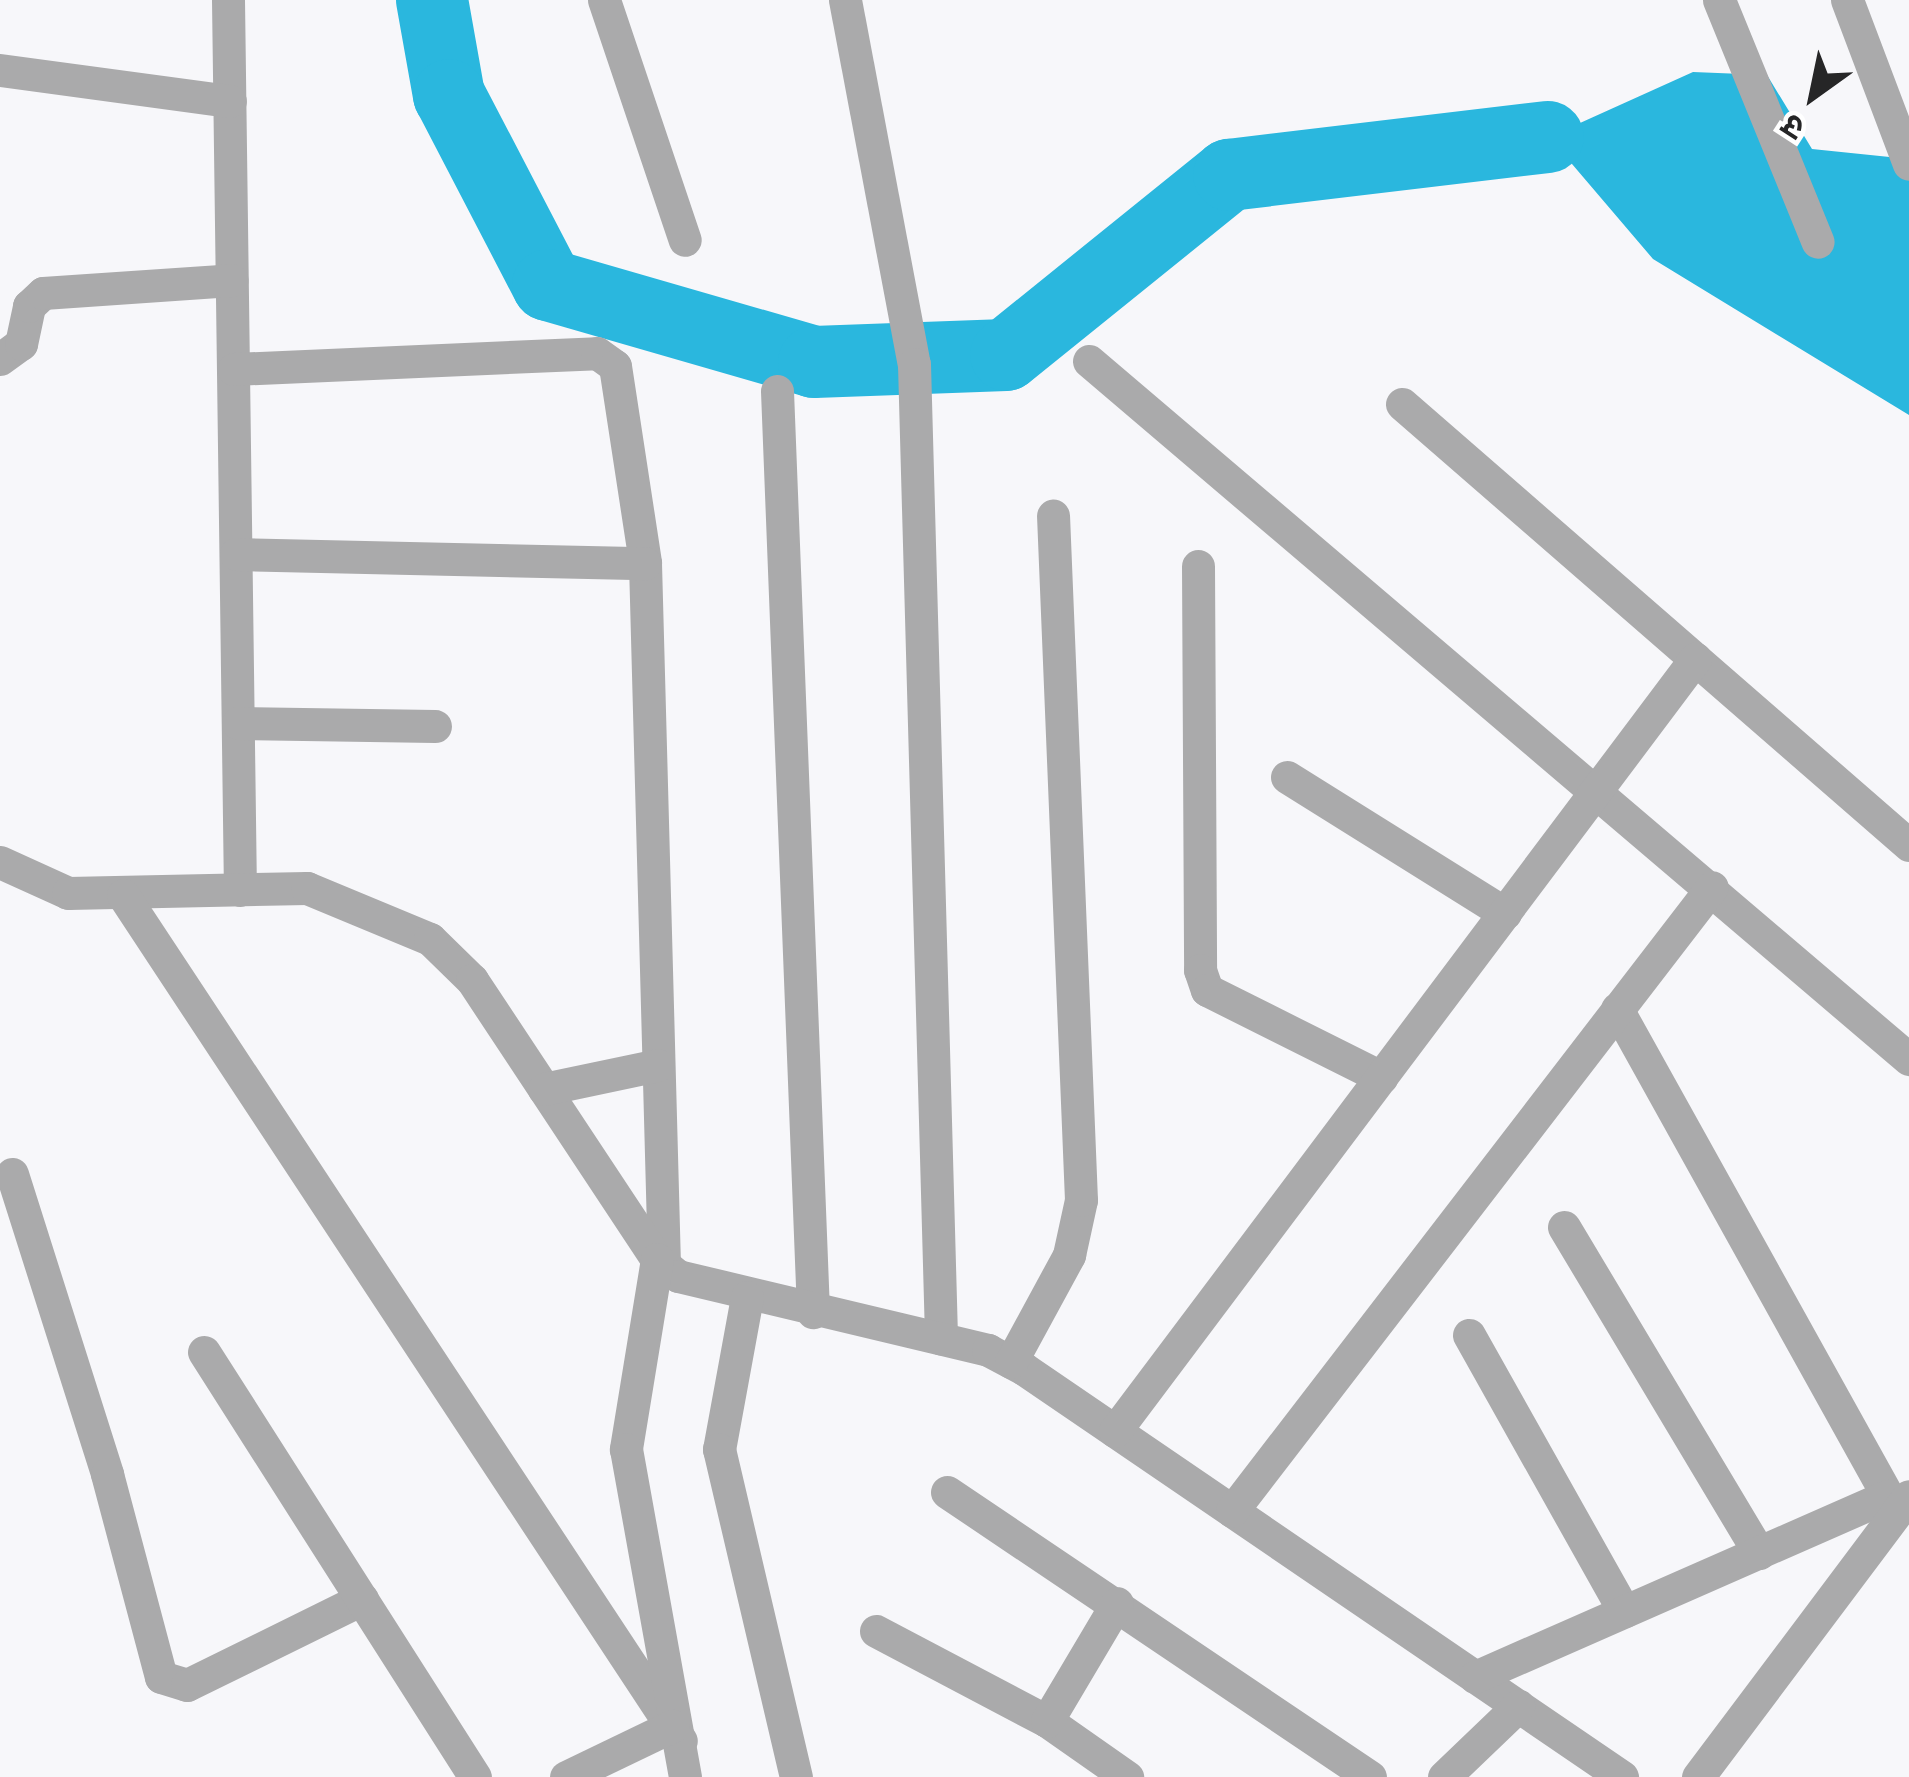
<!DOCTYPE html>
<meta charset="utf-8">
<style>
body{margin:0}
#map{position:relative;width:1909px;height:1777px;overflow:hidden;background:#f7f7fa;font-family:"Source Sans 3","Noto Sans Devanagari",sans-serif}
div>[style]{position:absolute}
.water>*{inset:0;background:#2ab7de}
.river>*{height:72px;margin:-36px;padding:0 36px;transform-origin:36px;border-radius:36px;background:#2ab7de}
.minor>*{height:33px;margin:-16.5px;padding:0 16.5px;transform-origin:16.5px;border-radius:16.5px;background:#aaaaab}
span{translate:-50% -50%;white-space:nowrap;text-align:center;line-height:1.15;-webkit-text-stroke:9px #fff;paint-order:stroke}
.north{position:absolute;left:1753px;top:36px;width:120px;height:120px;-webkit-text-stroke:9px #fff;paint-order:stroke;rotate:213deg;font-size:33px;font-weight:700;line-height:48px;text-align:center;color:#262627}
.north::after{content:'';display:block;margin:auto;width:42px;height:54px;background:#262627;clip-path:polygon(50% 0,100% 100%,50% 72%,0 100%)}
</style>
<div id="map">
<div class="water">
<div style="clip-path:polygon(1693px 72px,1767px 75px,1812px 149px,1909px 159px,1909px 415px,1653px 259px,1549px 137px)"></div>
</div>
<div class="river">
<div style="left:432px;top:0;width:97px;rotate:79.9deg"></div>
<div style="left:449px;top:95px;width:214px;rotate:62.5deg"></div>
<div style="left:548px;top:285px;width:277px;rotate:16.1deg"></div>
<div style="left:814px;top:362px;width:192px;rotate:-2.1deg"></div>
<div style="left:1006px;top:355px;width:287px;rotate:-38.9deg"></div>
<div style="left:1229px;top:175px;width:321px;rotate:-6.8deg"></div>
</div>
<div class="minor">
<div style="left:228px;top:0;width:890px;rotate:89.23deg"></div>
<div style="left:604px;top:0;width:253px;rotate:71.4deg"></div>
<div style="left:845px;top:0;width:370px;rotate:79.3deg"></div>
<div style="left:914px;top:364px;width:975px;rotate:88.41deg"></div>
<div style="left:1719px;top:0;width:261px;rotate:67.8deg"></div>
<div style="left:1847px;top:0;width:175px;rotate:69.3deg"></div>
<div style="left:0;top:70px;width:232px;rotate:7.7deg"></div>
<div style="left:0;top:359px;width:26px;rotate:-36deg"></div>
<div style="left:21px;top:344px;width:39px;rotate:-78deg"></div>
<div style="left:29px;top:306px;width:19px;rotate:-43deg"></div>
<div style="left:43px;top:293px;width:189px;rotate:-3.9deg"></div>
<div style="left:1089px;top:361px;width:1077px;rotate:40.41deg"></div>
<div style="left:234px;top:369px;width:363px;rotate:-2.5deg"></div>
<div style="left:597px;top:353px;width:22px;rotate:36deg"></div>
<div style="left:615px;top:366px;width:199px;rotate:81.3deg"></div>
<div style="left:645px;top:563px;width:702px;rotate:88.45deg"></div>
<div style="left:777px;top:391px;width:922px;rotate:87.76deg"></div>
<div style="left:1402px;top:404px;width:672px;rotate:41.02deg"></div>
<div style="left:236px;top:554px;width:409px;rotate:1.3deg"></div>
<div style="left:1198px;top:566px;width:404px;rotate:89.7deg"></div>
<div style="left:1200px;top:970px;width:21px;rotate:71deg"></div>
<div style="left:1207px;top:990px;width:195px;rotate:26.6deg"></div>
<div style="left:238px;top:723px;width:197px;rotate:0.9deg"></div>
<div style="left:1287px;top:777px;width:257px;rotate:32deg"></div>
<div style="left:0;top:862px;width:75px;rotate:24.5deg"></div>
<div style="left:68px;top:893px;width:239px;rotate:-1.2deg"></div>
<div style="left:307px;top:888px;width:133px;rotate:22.5deg"></div>
<div style="left:430px;top:939px;width:59px;rotate:44.3deg"></div>
<div style="left:472px;top:980px;width:335px;rotate:56.5deg"></div>
<div style="left:657px;top:1259px;width:27px;rotate:39deg"></div>
<div style="left:678px;top:1276px;width:319px;rotate:13.4deg"></div>
<div style="left:988px;top:1350px;width:41px;rotate:27.8deg"></div>
<div style="left:1024px;top:1369px;width:724px;rotate:34.3deg"></div>
<div style="left:123px;top:895px;width:1013px;rotate:56.59deg"></div>
<div style="left:1617px;top:1009px;width:572px;rotate:60.93deg"></div>
<div style="left:544px;top:1089px;width:116px;rotate:-11.9deg"></div>
<div style="left:12px;top:1174px;width:315px;rotate:72.4deg"></div>
<div style="left:107px;top:1474px;width:210px;rotate:75.1deg"></div>
<div style="left:161px;top:1677px;width:27px;rotate:17deg"></div>
<div style="left:187px;top:1685px;width:195px;rotate:-26.2deg"></div>
<div style="left:1564px;top:1227px;width:380px;rotate:59.1deg"></div>
<div style="left:657px;top:1259px;width:193px;rotate:99.3deg"></div>
<div style="left:626px;top:1449px;width:333px;rotate:79.8deg"></div>
<div style="left:747px;top:1297px;width:155px;rotate:100.4deg"></div>
<div style="left:719px;top:1449px;width:337px;rotate:76.8deg"></div>
<div style="left:1469px;top:1335px;width:317px;rotate:60.7deg"></div>
<div style="left:204px;top:1352px;width:504px;rotate:57.48deg"></div>
<div style="left:1011px;top:1362px;width:122px;rotate:-61.5deg"></div>
<div style="left:1069px;top:1255px;width:56px;rotate:-77.7deg"></div>
<div style="left:1081px;top:1200px;width:685px;rotate:-92.34deg"></div>
<div style="left:1115px;top:1431px;width:966px;rotate:-53.08deg"></div>
<div style="left:947px;top:1492px;width:510px;rotate:33.97deg"></div>
<div style="left:1232px;top:1511px;width:787px;rotate:-52.43deg"></div>
<div style="left:876px;top:1631px;width:193px;rotate:27.8deg"></div>
<div style="left:1047px;top:1721px;width:98px;rotate:35deg"></div>
<div style="left:1475px;top:1677px;width:451px;rotate:-23.7deg"></div>
<div style="left:1047px;top:1721px;width:137px;rotate:-59.3deg"></div>
<div style="left:566px;top:1777px;width:118px;rotate:-25.7deg"></div>
<div style="left:1444px;top:1777px;width:103px;rotate:-43.8deg"></div>
<div style="left:1698px;top:1777px;width:351px;rotate:-53.1deg"></div>
</div>
<div class="north">उ</div>
</div>
